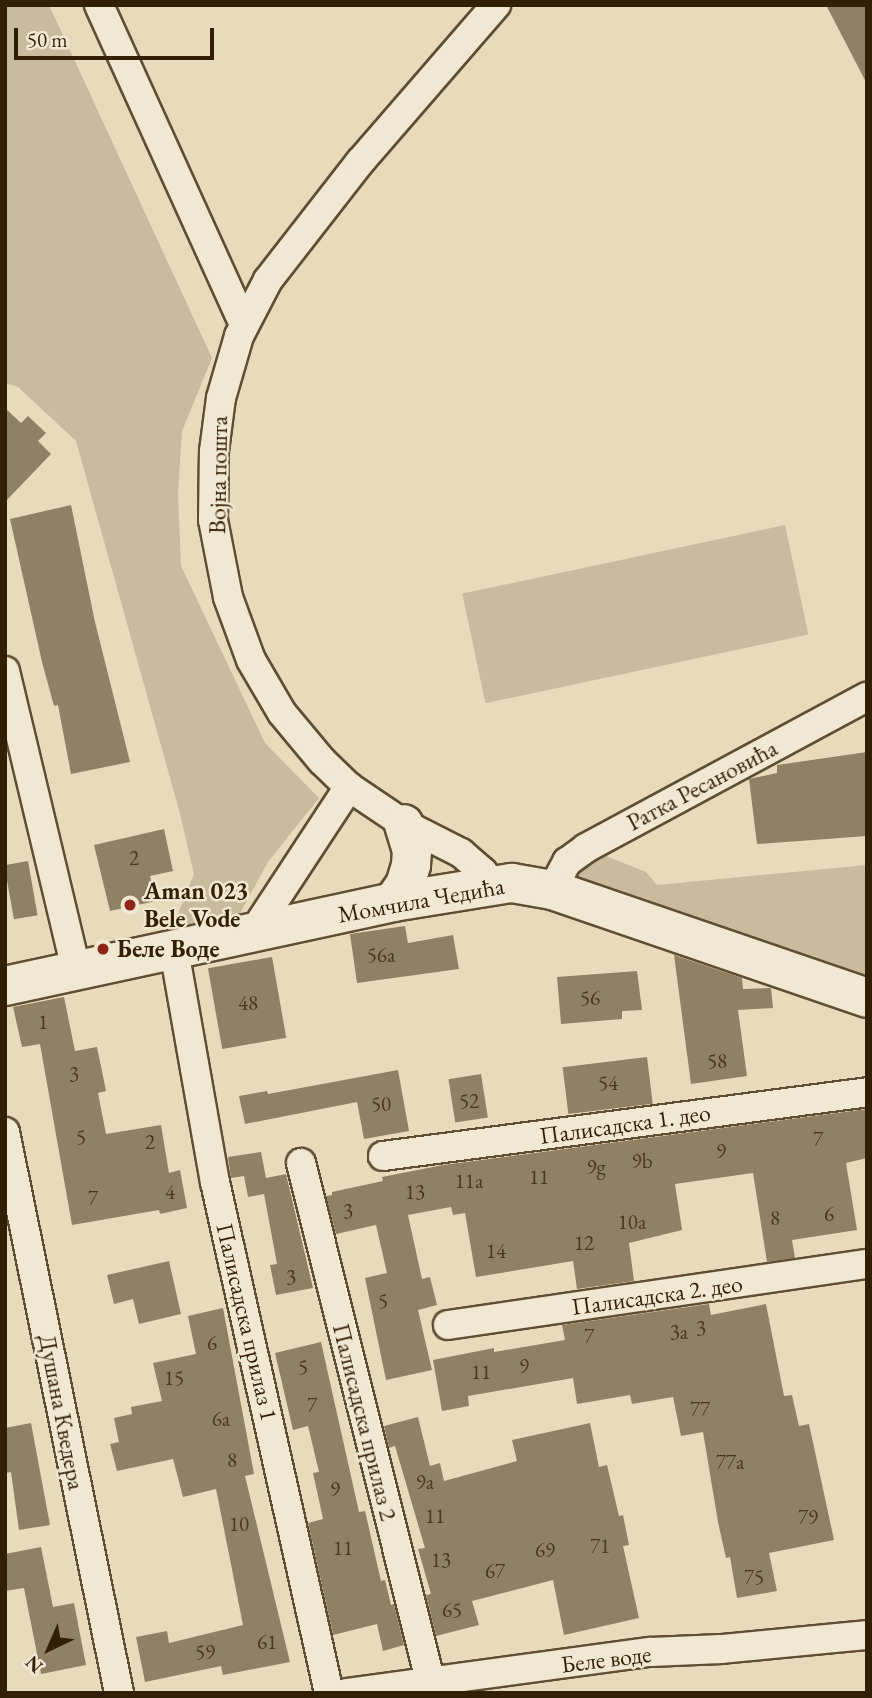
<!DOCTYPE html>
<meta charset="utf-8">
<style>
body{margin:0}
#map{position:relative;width:872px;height:1698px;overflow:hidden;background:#e8dbbc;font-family:"EB Garamond",serif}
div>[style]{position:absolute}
.green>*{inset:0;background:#c9bb9d;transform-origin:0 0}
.building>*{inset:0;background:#918164;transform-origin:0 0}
.roads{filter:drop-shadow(2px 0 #604e32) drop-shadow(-2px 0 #604e32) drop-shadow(0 2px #604e32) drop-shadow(0 -2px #604e32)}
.street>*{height:28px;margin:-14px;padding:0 14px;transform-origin:14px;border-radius:14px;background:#f0e8d3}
.secondary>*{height:38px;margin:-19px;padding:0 19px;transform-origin:19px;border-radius:19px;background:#f0e8d3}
.dots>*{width:19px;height:19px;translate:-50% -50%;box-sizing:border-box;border:4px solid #f0e8d3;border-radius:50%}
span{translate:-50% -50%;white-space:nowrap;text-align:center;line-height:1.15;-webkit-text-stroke:5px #f0e8d3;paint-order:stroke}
.number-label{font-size:21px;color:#4a381c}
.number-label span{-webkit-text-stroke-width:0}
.street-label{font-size:24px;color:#331f04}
.poi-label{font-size:24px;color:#331f04;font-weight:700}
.left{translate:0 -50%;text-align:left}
.frame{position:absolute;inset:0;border:7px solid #331f04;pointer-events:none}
.north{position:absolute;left:14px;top:1614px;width:70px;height:70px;-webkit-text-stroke:5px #f0e8d3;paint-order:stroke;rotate:224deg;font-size:19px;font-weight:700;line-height:28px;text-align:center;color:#331f04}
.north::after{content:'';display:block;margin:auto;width:24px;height:32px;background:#331f04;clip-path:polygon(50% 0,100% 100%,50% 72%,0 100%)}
.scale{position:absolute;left:14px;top:28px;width:200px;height:32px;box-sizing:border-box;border:4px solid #331f04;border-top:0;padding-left:9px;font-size:21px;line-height:24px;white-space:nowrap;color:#331f04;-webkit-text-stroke:5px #f0e8d3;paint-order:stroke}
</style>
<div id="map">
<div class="green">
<div style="clip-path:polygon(5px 5px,49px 5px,212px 358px,182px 431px,178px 494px,181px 566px,265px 743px,319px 798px,268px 862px,239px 915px,228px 924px,174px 924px,194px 874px,179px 810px,76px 441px,18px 387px,5px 383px)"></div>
<div style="left:785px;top:525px;width:112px;height:330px;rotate:78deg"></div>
<div style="clip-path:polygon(586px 848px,646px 872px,657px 885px,867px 865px,867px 998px,561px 872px)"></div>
</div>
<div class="building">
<div style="clip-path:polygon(826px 5px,867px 5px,867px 84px)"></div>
<div style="clip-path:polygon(5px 408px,21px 423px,28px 416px,46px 433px,38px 441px,51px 454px,5px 502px)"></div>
<div style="clip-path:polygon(71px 505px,95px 622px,130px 762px,71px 774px,58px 705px,54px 706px,42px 662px,10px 519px)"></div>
<div style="clip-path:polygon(867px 752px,867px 836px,757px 844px,749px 779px,777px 773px,777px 765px)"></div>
<div style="clip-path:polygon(164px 829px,173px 871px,150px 876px,156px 901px,110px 911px,94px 845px)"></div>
<div style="left:28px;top:861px;width:55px;height:24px;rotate:80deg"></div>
<div style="clip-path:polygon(405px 926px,408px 943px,453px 935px,459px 969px,357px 983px,350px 934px)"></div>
<div style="clip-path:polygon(674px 955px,742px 978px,743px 989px,771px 988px,773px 1008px,738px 1010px,747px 1076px,691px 1084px)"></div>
<div style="left:272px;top:957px;width:82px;height:65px;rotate:80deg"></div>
<div style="clip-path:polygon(637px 971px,642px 1010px,622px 1011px,622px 1019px,561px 1024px,557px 977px)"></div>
<div style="clip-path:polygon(64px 997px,75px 1051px,97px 1047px,106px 1091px,98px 1093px,106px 1134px,161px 1125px,169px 1173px,180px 1170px,187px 1208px,160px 1214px,159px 1210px,72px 1225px,40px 1044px,22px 1047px,13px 1007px)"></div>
<div style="left:647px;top:1057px;width:47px;height:85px;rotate:83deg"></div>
<div style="clip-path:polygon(398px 1070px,409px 1131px,364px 1139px,357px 1102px,245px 1124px,239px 1096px,267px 1091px,268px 1094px)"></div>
<div style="left:481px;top:1074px;width:44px;height:33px;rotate:81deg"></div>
<div style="clip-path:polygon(867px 1109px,867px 1158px,846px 1163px,857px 1230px,792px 1240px,795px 1258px,767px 1262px,753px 1173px,675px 1184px,682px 1230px,629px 1243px,634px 1281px,577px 1289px,573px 1261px,476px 1277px,465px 1213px,453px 1215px,451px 1207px,408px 1215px,422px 1279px,430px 1277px,437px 1305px,418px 1310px,432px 1370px,386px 1380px,365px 1278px,387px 1273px,376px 1225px,336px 1234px,326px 1196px,332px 1195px,332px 1192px,383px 1181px,382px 1177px,443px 1165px)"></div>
<div style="clip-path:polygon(261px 1152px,266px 1178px,286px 1174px,313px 1288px,276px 1295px,270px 1265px,277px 1264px,264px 1194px,248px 1197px,244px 1176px,231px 1178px,228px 1157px)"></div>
<div style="clip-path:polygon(169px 1261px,181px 1314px,139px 1324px,133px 1299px,114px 1304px,107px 1275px)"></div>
<div style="clip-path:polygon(709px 1304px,711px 1315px,766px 1304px,784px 1396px,792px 1395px,799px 1426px,809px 1424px,834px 1540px,769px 1553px,777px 1591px,737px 1598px,730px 1557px,726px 1558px,718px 1522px,703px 1432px,681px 1436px,673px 1397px,632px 1404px,630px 1395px,577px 1404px,573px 1378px,468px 1396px,469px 1406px,442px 1411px,433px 1360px,494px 1348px,494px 1352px,565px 1340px,562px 1325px)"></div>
<div style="clip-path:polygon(223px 1308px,254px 1474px,245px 1476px,290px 1662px,223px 1675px,221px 1666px,145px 1682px,136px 1637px,167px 1631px,169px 1643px,243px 1625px,216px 1489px,183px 1497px,173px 1459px,117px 1471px,110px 1444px,119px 1442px,114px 1418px,132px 1414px,131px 1407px,162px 1401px,153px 1363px,196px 1354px,188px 1316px)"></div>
<div style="clip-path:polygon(321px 1342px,359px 1512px,365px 1511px,381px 1581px,385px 1580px,391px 1605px,394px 1604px,404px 1645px,383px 1651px,377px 1624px,333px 1635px,308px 1523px,323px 1519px,313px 1473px,319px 1472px,308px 1426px,293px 1430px,275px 1353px)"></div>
<div style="clip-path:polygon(418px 1417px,430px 1466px,440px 1463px,444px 1481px,517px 1461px,512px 1440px,590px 1423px,599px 1467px,607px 1465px,619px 1516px,623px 1515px,629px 1545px,623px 1546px,639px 1618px,564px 1635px,553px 1580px,472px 1601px,479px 1625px,436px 1636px,426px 1595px,431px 1594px,418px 1549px,425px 1548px,395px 1446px,389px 1448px,384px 1426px)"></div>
<div style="clip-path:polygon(31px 1423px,50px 1525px,19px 1530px,11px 1472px,5px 1473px,5px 1428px)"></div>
<div style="clip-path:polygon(41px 1547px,53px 1607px,74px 1603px,86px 1665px,41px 1674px,24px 1588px,5px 1591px,5px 1554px)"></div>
</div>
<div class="roads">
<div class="street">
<div style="left:99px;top:5px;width:351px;rotate:65.6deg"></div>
<div style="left:5px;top:671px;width:310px;rotate:76.6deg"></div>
<div style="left:491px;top:886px;width:16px;rotate:-120deg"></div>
<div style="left:483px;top:872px;width:29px;rotate:-139deg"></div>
<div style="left:461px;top:853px;width:64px;rotate:-153deg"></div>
<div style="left:404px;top:824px;width:66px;rotate:-146.1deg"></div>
<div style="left:349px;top:787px;width:37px;rotate:-136deg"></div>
<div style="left:322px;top:761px;width:62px;rotate:-129.8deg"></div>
<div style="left:282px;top:713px;width:61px;rotate:-120.3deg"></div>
<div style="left:251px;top:660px;width:67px;rotate:-110.1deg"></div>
<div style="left:228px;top:597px;width:78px;rotate:-101deg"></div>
<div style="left:213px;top:520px;width:69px;rotate:-89.2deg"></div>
<div style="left:214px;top:451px;width:53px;rotate:-82.5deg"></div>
<div style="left:221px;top:398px;width:65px;rotate:-73.8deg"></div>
<div style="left:239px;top:336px;width:63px;rotate:-62.6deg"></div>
<div style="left:268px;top:280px;width:150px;rotate:-52.1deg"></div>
<div style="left:360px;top:162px;width:208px;rotate:-49.1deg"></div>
<div style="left:552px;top:890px;width:32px;rotate:-62deg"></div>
<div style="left:567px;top:862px;width:24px;rotate:-36deg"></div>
<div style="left:586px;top:848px;width:319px;rotate:-28.3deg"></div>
<div style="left:253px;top:933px;width:175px;rotate:-56.7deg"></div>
<div style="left:174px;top:950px;width:236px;rotate:80deg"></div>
<div style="left:215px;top:1182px;width:524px;rotate:77.42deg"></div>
<div style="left:5px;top:1132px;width:572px;rotate:78.51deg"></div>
<div style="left:383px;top:1156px;width:488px;rotate:-7.5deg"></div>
<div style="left:301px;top:1163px;width:533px;rotate:75.99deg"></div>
<div style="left:448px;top:1325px;width:423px;rotate:-8.3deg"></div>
<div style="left:346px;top:1693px;width:308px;rotate:-7.7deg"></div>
<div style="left:651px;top:1652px;width:70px;rotate:-2.5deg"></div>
<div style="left:721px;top:1649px;width:147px;rotate:-5.5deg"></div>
</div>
<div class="secondary">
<div style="left:393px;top:902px;width:21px;rotate:-55deg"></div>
<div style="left:405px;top:885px;width:21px;rotate:-73deg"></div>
<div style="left:411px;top:865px;width:14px;rotate:-86deg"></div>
<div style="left:412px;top:851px;width:28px;rotate:-107deg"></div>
<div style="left:5px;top:986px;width:397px;rotate:-12.2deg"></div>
<div style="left:393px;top:902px;width:121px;rotate:-9.1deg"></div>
<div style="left:512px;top:883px;width:41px;rotate:9.9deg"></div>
<div style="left:552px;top:890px;width:333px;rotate:18.9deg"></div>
</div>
</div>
<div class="dots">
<div style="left:130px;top:905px;background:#8f2418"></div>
<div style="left:103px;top:949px;background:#8f2418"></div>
</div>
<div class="number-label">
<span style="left:134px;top:858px">2</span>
<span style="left:381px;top:955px">56a</span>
<span style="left:590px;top:998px">56</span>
<span style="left:248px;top:1003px">48</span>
<span style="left:43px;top:1022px">1</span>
<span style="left:717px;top:1061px">58</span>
<span style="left:74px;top:1074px">3</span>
<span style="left:608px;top:1083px">54</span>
<span style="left:469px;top:1101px">52</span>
<span style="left:381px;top:1104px">50</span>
<span style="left:81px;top:1137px">5</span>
<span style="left:818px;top:1139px">7</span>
<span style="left:150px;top:1142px">2</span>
<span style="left:721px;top:1151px">9</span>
<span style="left:642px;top:1161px">9b</span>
<span style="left:596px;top:1167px">9g</span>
<span style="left:539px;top:1177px">11</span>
<span style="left:469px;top:1181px">11a</span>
<span style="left:170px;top:1192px">4</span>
<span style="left:415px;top:1192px">13</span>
<span style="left:93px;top:1198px">7</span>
<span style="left:348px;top:1211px">3</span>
<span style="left:829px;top:1214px">6</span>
<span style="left:775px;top:1218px">8</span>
<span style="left:632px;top:1222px">10a</span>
<span style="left:584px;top:1243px">12</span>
<span style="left:496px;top:1251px">14</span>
<span style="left:291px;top:1277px">3</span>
<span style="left:383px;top:1301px">5</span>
<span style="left:701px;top:1328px">3</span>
<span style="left:679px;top:1332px">3a</span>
<span style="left:589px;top:1336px">7</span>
<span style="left:212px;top:1343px">6</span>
<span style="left:524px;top:1366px">9</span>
<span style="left:303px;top:1367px">5</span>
<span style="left:481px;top:1372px">11</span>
<span style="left:174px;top:1378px">15</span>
<span style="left:312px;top:1405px">7</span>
<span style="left:700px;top:1409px">77</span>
<span style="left:221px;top:1419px">6a</span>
<span style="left:232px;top:1460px">8</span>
<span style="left:730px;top:1462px">77a</span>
<span style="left:425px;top:1482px">9a</span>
<span style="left:335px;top:1489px">9</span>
<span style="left:435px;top:1516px">11</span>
<span style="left:808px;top:1517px">79</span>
<span style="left:239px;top:1524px">10</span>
<span style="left:600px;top:1546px">71</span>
<span style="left:343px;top:1548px">11</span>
<span style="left:545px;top:1550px">69</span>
<span style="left:441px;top:1560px">13</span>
<span style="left:495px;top:1571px">67</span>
<span style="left:754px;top:1577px">75</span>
<span style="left:452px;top:1610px">65</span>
<span style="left:267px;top:1642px">61</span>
<span style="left:205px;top:1652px">59</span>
</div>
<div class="street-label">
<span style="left:218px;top:475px;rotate:-89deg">Војна пошта</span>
<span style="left:702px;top:785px;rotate:-28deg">Ратка Ресановића</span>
<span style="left:421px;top:900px;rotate:-10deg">Момчила Чедића</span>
<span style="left:625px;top:1124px;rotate:-8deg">Палисадска 1. део</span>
<span style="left:657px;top:1295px;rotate:-8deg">Палисадска 2. део</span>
<span style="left:247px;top:1322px;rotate:77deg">Палисадска прилаз 1</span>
<span style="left:62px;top:1412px;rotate:79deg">Душана Кведера</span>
<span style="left:365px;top:1422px;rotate:76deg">Палисадска прилаз 2</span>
<span style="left:606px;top:1659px;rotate:-7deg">Беле воде</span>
</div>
<div class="poi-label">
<span class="left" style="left:144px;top:905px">Aman 023<br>Bele Vode</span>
<span class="left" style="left:117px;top:949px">Беле Воде</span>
</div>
<div class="frame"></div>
<div class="north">N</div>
<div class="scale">50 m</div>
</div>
